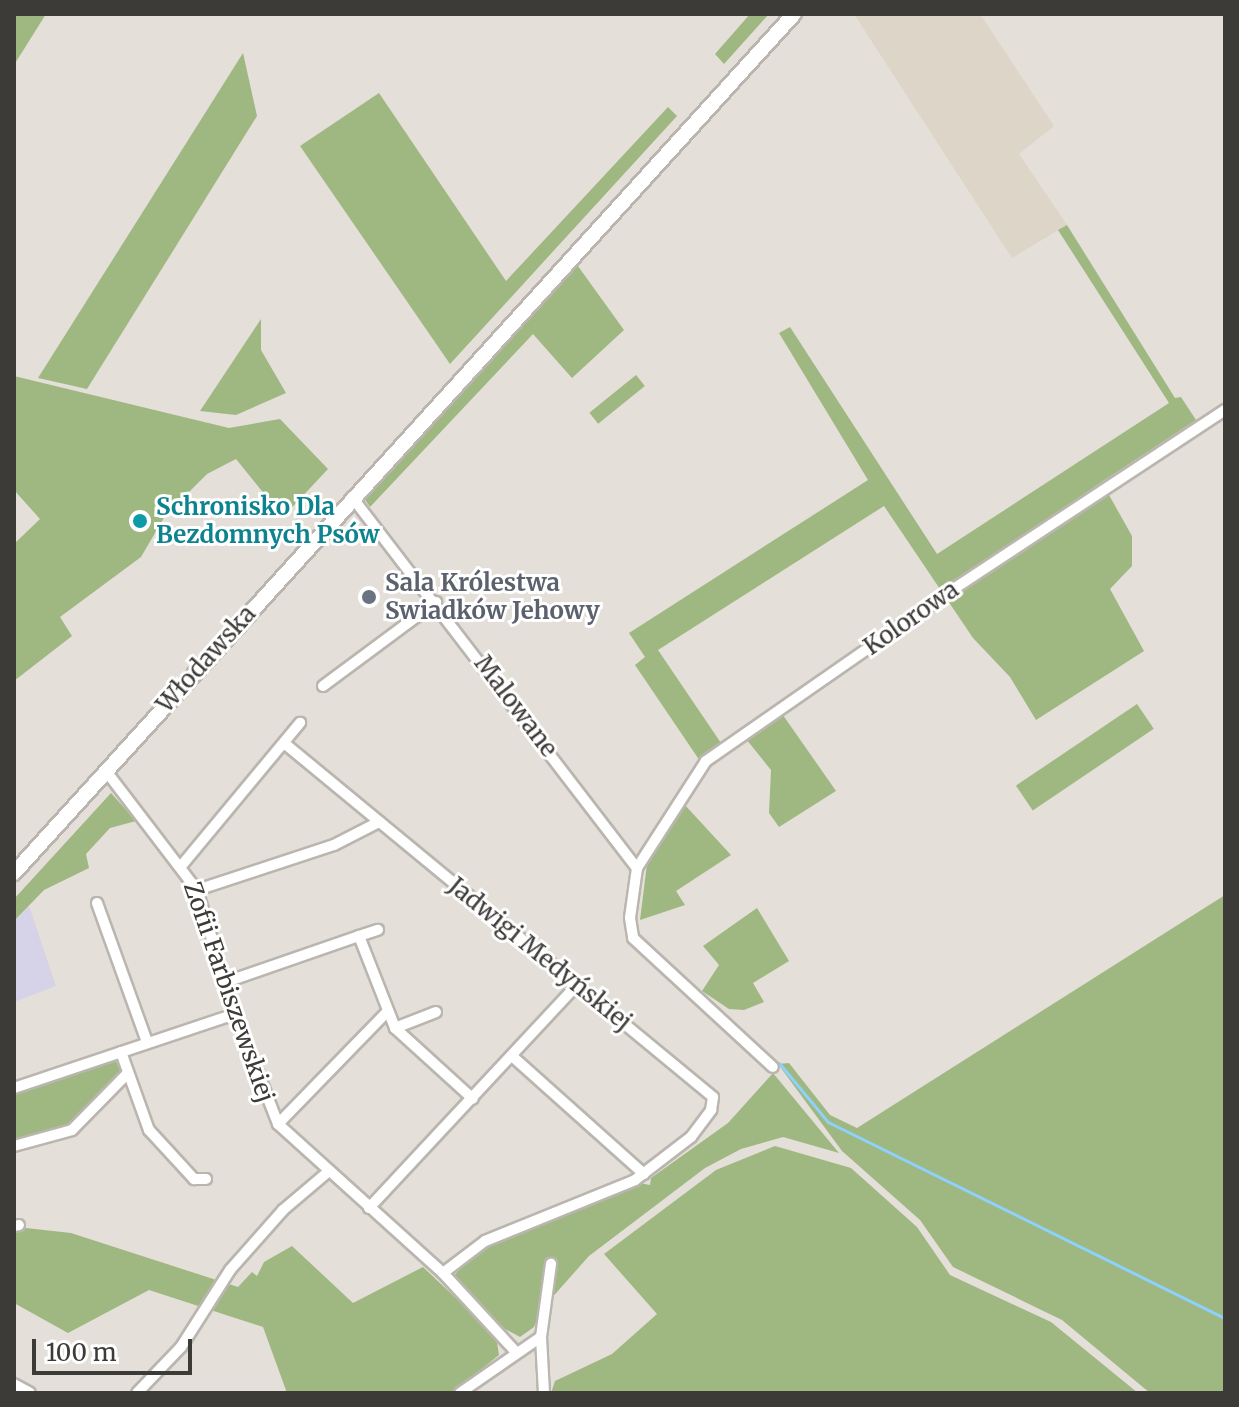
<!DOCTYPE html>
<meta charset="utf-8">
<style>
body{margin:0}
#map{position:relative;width:1239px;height:1407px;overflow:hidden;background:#e4dfd8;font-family:Merriweather,serif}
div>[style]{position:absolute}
.commercial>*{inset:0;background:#d6d3e9}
.built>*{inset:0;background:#ddd5c7}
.green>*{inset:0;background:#9fb882;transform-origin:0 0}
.stream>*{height:3px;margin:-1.5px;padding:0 1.5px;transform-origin:1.5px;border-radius:1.5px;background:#8dd1fc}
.roads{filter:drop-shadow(2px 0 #bab6af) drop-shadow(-2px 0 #bab6af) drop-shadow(0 2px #bab6af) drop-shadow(0 -2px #bab6af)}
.street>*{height:10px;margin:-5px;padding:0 5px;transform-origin:5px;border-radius:5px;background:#fff}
.secondary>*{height:14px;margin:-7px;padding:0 7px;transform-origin:7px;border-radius:7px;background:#fff}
.dots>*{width:22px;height:22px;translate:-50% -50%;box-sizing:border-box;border:4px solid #fff;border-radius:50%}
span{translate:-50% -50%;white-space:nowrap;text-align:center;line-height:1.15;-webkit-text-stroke:6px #fff;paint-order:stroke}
.culture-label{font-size:24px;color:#0d838f;font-weight:700}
.left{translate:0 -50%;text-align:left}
.worship-label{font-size:24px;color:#5b616d;font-weight:700}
.street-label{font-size:24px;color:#3d3b38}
.frame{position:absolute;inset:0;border:16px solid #3d3b38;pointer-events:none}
.scale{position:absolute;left:32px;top:1339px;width:160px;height:36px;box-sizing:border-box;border:4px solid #3d3b38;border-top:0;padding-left:10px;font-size:24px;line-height:28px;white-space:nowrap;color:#3d3b38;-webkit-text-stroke:6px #fff;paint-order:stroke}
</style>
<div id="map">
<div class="commercial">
<div style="clip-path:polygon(29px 906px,56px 986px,14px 1002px,14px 921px)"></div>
</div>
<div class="built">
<div style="clip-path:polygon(854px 14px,980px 14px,1054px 126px,1019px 154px,1067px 225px,1012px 258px)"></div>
</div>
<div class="green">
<div style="clip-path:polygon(14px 14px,46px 14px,14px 65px)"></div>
<div style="clip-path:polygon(750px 14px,769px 14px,724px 64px,715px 54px)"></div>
<div style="clip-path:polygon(243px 53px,257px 116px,87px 389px,38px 378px)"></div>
<div style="clip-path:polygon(379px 93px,506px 281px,668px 107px,677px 116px,450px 364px,300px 146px)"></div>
<div style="clip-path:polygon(1067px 225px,1175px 398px,1181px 397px,1196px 420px,1094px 487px,1109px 495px,1132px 536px,1132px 566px,1110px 589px,1144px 651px,1036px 720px,1010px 677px,973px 638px,884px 506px,658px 650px,723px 746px,700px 761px,635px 665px,645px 657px,629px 633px,868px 480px,779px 333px,790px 327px,937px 554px,1169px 403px,1058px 230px)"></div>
<div style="clip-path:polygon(575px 262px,624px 330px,572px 378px,533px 334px,370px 507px,362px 495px)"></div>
<div style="clip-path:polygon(261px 319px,261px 350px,286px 393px,236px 415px,200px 411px)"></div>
<div style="left:636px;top:375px;width:14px;height:60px;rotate:51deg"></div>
<div style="clip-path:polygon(14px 376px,229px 428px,280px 419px,328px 469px,283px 517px,236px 459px,207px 474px,165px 516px,141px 557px,60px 617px,72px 636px,14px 681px,14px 544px,40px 519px,14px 490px)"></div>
<div style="left:1137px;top:704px;width:30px;height:146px;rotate:56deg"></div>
<div style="clip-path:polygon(778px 708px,836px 791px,779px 827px,769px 813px,771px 770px,742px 734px)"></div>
<div style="clip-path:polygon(111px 793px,136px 821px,110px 828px,86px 854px,89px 868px,44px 890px,14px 921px,14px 899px)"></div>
<div style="clip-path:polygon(684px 804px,731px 855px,676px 891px,685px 905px,640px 920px,647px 864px)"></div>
<div style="clip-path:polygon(1225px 895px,1225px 1393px,1150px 1393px,1062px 1320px,953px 1267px,920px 1220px,842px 1151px,778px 1064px,789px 1063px,830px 1115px,857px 1128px)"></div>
<div style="clip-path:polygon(757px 908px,789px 961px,753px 983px,764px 1002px,744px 1010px,729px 1009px,702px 991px,719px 965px,703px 946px)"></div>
<div style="clip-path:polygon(115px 1060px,122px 1072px,77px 1122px,14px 1143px,14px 1095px)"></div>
<div style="clip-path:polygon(773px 1073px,839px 1153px,783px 1137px,741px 1149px,705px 1168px,589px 1256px,541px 1310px,534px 1327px,520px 1337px,505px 1329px,454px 1276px,468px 1257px,490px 1243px,639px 1183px,650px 1185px,651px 1178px,728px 1123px)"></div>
<div style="clip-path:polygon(775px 1146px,851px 1168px,917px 1227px,950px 1275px,1051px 1322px,1138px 1393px,551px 1393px,555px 1381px,612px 1354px,657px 1314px,604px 1254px,716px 1170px)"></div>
<div style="clip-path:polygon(26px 1228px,71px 1233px,238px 1287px,252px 1272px,257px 1276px,264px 1262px,292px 1246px,353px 1303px,423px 1267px,496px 1336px,499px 1355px,452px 1393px,287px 1393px,263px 1327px,149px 1290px,68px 1333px,14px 1303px,14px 1230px)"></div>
</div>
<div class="stream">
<div style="left:779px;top:1063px;width:77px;rotate:50.3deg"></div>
<div style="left:828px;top:1122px;width:443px;rotate:26.3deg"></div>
</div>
<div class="roads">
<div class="street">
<div style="left:352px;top:497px;width:468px;rotate:52.5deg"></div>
<div style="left:637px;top:868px;width:50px;rotate:98deg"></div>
<div style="left:630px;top:918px;width:20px;rotate:81deg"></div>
<div style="left:633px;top:938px;width:190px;rotate:42.7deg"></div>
<div style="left:323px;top:686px;width:141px;rotate:-36.6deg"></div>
<div style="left:106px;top:771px;width:150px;rotate:52.6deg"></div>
<div style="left:197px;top:890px;width:130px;rotate:73deg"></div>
<div style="left:235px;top:1014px;width:118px;rotate:68.6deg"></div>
<div style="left:278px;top:1124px;width:222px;rotate:42.1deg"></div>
<div style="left:443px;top:1273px;width:53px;rotate:-37.3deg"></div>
<div style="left:485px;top:1241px;width:162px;rotate:-22.1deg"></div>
<div style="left:635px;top:1180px;width:71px;rotate:-37.5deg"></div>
<div style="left:691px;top:1137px;width:34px;rotate:-53deg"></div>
<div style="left:711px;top:1110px;width:13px;rotate:-81deg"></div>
<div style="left:713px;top:1097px;width:556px;rotate:-140.47deg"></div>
<div style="left:182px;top:865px;width:185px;rotate:-50.3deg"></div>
<div style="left:637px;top:868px;width:127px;rotate:-57.2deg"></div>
<div style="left:706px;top:761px;width:296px;rotate:-34.8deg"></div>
<div style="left:949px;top:592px;width:331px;rotate:-33.4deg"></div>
<div style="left:197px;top:890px;width:144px;rotate:-18.2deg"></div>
<div style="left:334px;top:845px;width:51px;rotate:-27.1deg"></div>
<div style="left:97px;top:903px;width:148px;rotate:70.2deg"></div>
<div style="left:359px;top:936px;width:20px;rotate:-18deg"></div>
<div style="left:226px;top:982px;width:141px;rotate:-19.1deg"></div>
<div style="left:359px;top:936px;width:99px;rotate:68.6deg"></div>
<div style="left:395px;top:1028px;width:105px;rotate:42.3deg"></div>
<div style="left:395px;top:1028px;width:44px;rotate:-21.3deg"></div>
<div style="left:121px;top:1052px;width:83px;rotate:70.3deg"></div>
<div style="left:149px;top:1130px;width:67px;rotate:47.4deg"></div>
<div style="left:194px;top:1179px;width:12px"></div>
<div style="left:512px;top:1056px;width:177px;rotate:41.8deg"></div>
<div style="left:14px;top:1088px;width:233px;rotate:-18.5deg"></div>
<div style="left:278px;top:1124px;width:155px;rotate:-45.8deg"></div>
<div style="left:14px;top:1146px;width:60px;rotate:-15.4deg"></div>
<div style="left:72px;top:1130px;width:78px;rotate:-45.5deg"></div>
<div style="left:369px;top:1208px;width:305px;rotate:-47deg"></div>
<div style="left:14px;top:1226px;width:5px;rotate:-11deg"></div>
<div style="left:443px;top:1273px;width:108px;rotate:47.3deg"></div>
<div style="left:14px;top:1384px;width:18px;rotate:29deg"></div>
<div style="left:137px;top:1393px;width:64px;rotate:-46.3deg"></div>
<div style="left:181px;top:1347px;width:91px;rotate:-57.5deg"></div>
<div style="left:230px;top:1270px;width:80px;rotate:-48.5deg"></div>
<div style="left:283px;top:1210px;width:60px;rotate:-40.3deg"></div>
<div style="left:460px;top:1393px;width:98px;rotate:-34.7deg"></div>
<div style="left:544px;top:1393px;width:56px;rotate:-93.1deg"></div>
<div style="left:541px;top:1337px;width:74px;rotate:-82.2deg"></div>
</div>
<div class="secondary">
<div style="left:14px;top:873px;width:1160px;rotate:-47.76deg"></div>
</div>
</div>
<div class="dots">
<div style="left:140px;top:521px;background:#0f9aa8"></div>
<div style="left:369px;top:597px;background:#6b7280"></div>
</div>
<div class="culture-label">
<span class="left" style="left:156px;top:521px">Schronisko Dla<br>Bezdomnych Psów</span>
</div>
<div class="worship-label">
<span class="left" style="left:385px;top:597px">Sala Królestwa<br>Swiadków Jehowy</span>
</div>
<div class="street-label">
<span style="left:911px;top:618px;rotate:-35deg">Kolorowa</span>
<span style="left:206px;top:659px;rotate:-48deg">Włodawska</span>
<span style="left:516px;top:706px;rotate:53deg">Malowane</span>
<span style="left:540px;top:954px;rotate:39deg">Jadwigi Medyńskiej</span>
<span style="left:229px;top:992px;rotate:71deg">Zofii Farbiszewskiej</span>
</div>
<div class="frame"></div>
<div class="scale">100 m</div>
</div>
